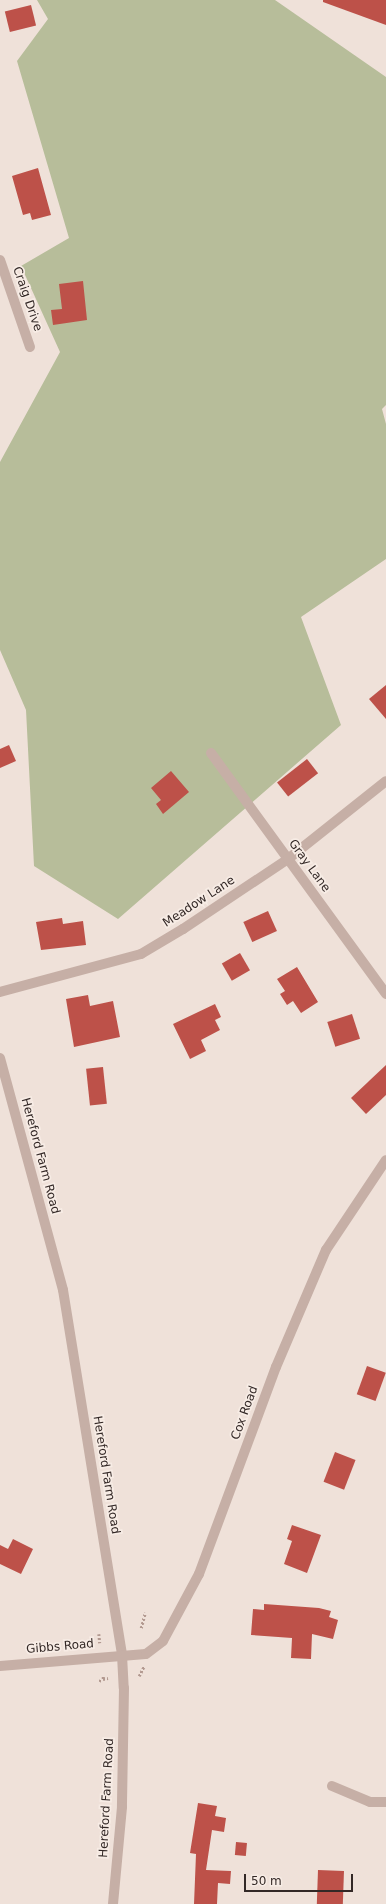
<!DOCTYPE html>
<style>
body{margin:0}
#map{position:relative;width:386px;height:1904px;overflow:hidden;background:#efe1d9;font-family:"DejaVu Sans",sans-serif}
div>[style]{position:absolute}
.green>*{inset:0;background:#b7bd9a}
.building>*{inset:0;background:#bd5149;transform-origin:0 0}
.path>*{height:2.5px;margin-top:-1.25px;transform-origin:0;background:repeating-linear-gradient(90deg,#b29990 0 2px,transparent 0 4px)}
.minor>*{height:10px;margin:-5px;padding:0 5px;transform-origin:5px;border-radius:5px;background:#c6afa6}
span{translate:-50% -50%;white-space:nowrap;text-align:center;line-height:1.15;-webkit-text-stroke:3.5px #f7ece5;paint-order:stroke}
.street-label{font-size:12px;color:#332826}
.scale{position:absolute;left:244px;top:1874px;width:109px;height:18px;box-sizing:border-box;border:2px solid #332826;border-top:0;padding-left:5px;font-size:12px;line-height:14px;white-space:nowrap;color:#332826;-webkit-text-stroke:3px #f7ece5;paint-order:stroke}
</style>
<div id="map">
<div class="green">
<div style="clip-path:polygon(37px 0,275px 0,386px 77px,386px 405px,382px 409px,386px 424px,386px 559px,301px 617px,341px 725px,118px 919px,34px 866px,26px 710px,0 650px,0 462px,60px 352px,21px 266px,69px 238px,17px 61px,48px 19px)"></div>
</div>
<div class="building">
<div style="clip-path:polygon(323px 0,386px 0,386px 25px,323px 2px)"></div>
<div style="left:31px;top:5px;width:21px;height:27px;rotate:76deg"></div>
<div style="clip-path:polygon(38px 168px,51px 215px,32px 220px,30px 213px,23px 215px,12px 176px)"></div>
<div style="clip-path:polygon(83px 281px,87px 320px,53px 325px,51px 310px,62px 309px,59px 284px)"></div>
<div style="clip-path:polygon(386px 685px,386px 719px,369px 699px)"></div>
<div style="clip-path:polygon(9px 745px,16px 761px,0 768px,0 749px)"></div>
<div style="left:307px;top:759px;width:18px;height:38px;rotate:52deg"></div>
<div style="clip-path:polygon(171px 771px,189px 792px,163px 814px,156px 804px,161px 800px,151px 788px)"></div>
<div style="left:268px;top:911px;width:22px;height:27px;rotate:66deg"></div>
<div style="clip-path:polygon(62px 918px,63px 924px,83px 921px,86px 945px,41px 950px,36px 922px)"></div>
<div style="left:240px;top:953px;width:20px;height:21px;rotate:60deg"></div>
<div style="clip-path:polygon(297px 967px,318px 1002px,301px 1013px,293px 1001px,287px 1005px,280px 994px,285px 991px,277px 979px)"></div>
<div style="clip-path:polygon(88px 995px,90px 1006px,113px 1001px,120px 1037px,74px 1047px,66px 999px)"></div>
<div style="clip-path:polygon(215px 1004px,221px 1017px,215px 1020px,220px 1030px,201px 1040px,206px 1051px,190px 1059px,173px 1024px)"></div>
<div style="left:352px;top:1014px;width:26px;height:26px;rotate:72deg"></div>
<div style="clip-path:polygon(386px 1065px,386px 1095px,366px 1114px,351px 1098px)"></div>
<div style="left:103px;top:1067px;width:37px;height:17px;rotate:84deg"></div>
<div style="left:367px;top:1366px;width:20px;height:30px;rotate:20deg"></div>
<div style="left:335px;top:1452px;width:22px;height:32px;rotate:21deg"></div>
<div style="clip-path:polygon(292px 1525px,321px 1535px,307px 1573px,284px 1564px,292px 1541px,287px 1539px)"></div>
<div style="clip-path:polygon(13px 1539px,33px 1549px,21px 1574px,0 1564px,0 1545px,8px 1549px)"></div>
<div style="clip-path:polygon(264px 1604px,319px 1608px,331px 1611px,329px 1617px,338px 1620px,333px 1639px,312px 1634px,311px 1659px,291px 1658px,292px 1638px,251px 1635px,253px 1609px,264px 1610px)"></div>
<div style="clip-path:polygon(198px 1803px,217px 1806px,215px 1816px,226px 1818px,224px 1832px,212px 1830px,206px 1870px,231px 1871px,230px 1884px,218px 1883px,217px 1904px,194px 1904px,196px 1854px,190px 1853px)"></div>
<div style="left:236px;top:1842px;width:11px;height:13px;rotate:5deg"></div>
<div style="left:318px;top:1870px;width:26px;height:34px;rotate:2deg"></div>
</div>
<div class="path">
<div style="left:141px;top:1628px;width:16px;rotate:-75deg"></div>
<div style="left:99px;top:1634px;width:9px;rotate:84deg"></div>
<div style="left:139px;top:1676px;width:11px;rotate:-63deg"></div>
<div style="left:103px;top:1679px;width:5px;rotate:-11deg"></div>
<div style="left:99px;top:1681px;width:4px;rotate:-27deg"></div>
<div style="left:103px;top:1679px;width:4px;rotate:-90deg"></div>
<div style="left:104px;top:1823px;width:5px;rotate:-79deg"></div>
</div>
<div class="minor">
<div style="left:0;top:260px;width:92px;rotate:71deg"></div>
<div style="left:211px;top:753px;width:298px;rotate:54deg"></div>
<div style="left:0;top:992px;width:146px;rotate:-15.1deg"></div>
<div style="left:141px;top:954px;width:49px;rotate:-30.8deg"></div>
<div style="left:183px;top:929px;width:126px;rotate:-33.7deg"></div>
<div style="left:288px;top:859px;width:125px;rotate:-38.5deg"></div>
<div style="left:0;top:1058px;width:240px;rotate:74.8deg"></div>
<div style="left:63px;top:1290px;width:370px;rotate:80.8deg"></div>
<div style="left:122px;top:1655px;width:33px;rotate:87deg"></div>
<div style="left:124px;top:1688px;width:119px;rotate:91deg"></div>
<div style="left:122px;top:1807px;width:97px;rotate:95.3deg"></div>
<div style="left:0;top:1666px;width:146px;rotate:-4.7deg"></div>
<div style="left:146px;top:1654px;width:21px;rotate:-37deg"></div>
<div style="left:163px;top:1641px;width:76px;rotate:-61.8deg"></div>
<div style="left:199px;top:1574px;width:221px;rotate:-69.6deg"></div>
<div style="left:276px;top:1367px;width:127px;rotate:-66.9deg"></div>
<div style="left:326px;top:1250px;width:108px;rotate:-56.3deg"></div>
<div style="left:332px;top:1786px;width:41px;rotate:22.8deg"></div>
<div style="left:370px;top:1802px;width:16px"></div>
</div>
<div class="street-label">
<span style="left:27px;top:299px;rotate:71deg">Craig Drive</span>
<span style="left:309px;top:866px;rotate:54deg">Gray Lane</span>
<span style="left:199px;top:902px;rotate:-33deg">Meadow Lane</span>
<span style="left:40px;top:1156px;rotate:75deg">Hereford Farm Road</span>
<span style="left:245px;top:1413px;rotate:-70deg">Cox Road</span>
<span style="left:106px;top:1475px;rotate:81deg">Hereford Farm Road</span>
<span style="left:60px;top:1647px;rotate:-5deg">Gibbs Road</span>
<span style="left:107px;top:1798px;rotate:-87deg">Hereford Farm Road</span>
</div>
<div class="scale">50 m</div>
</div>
